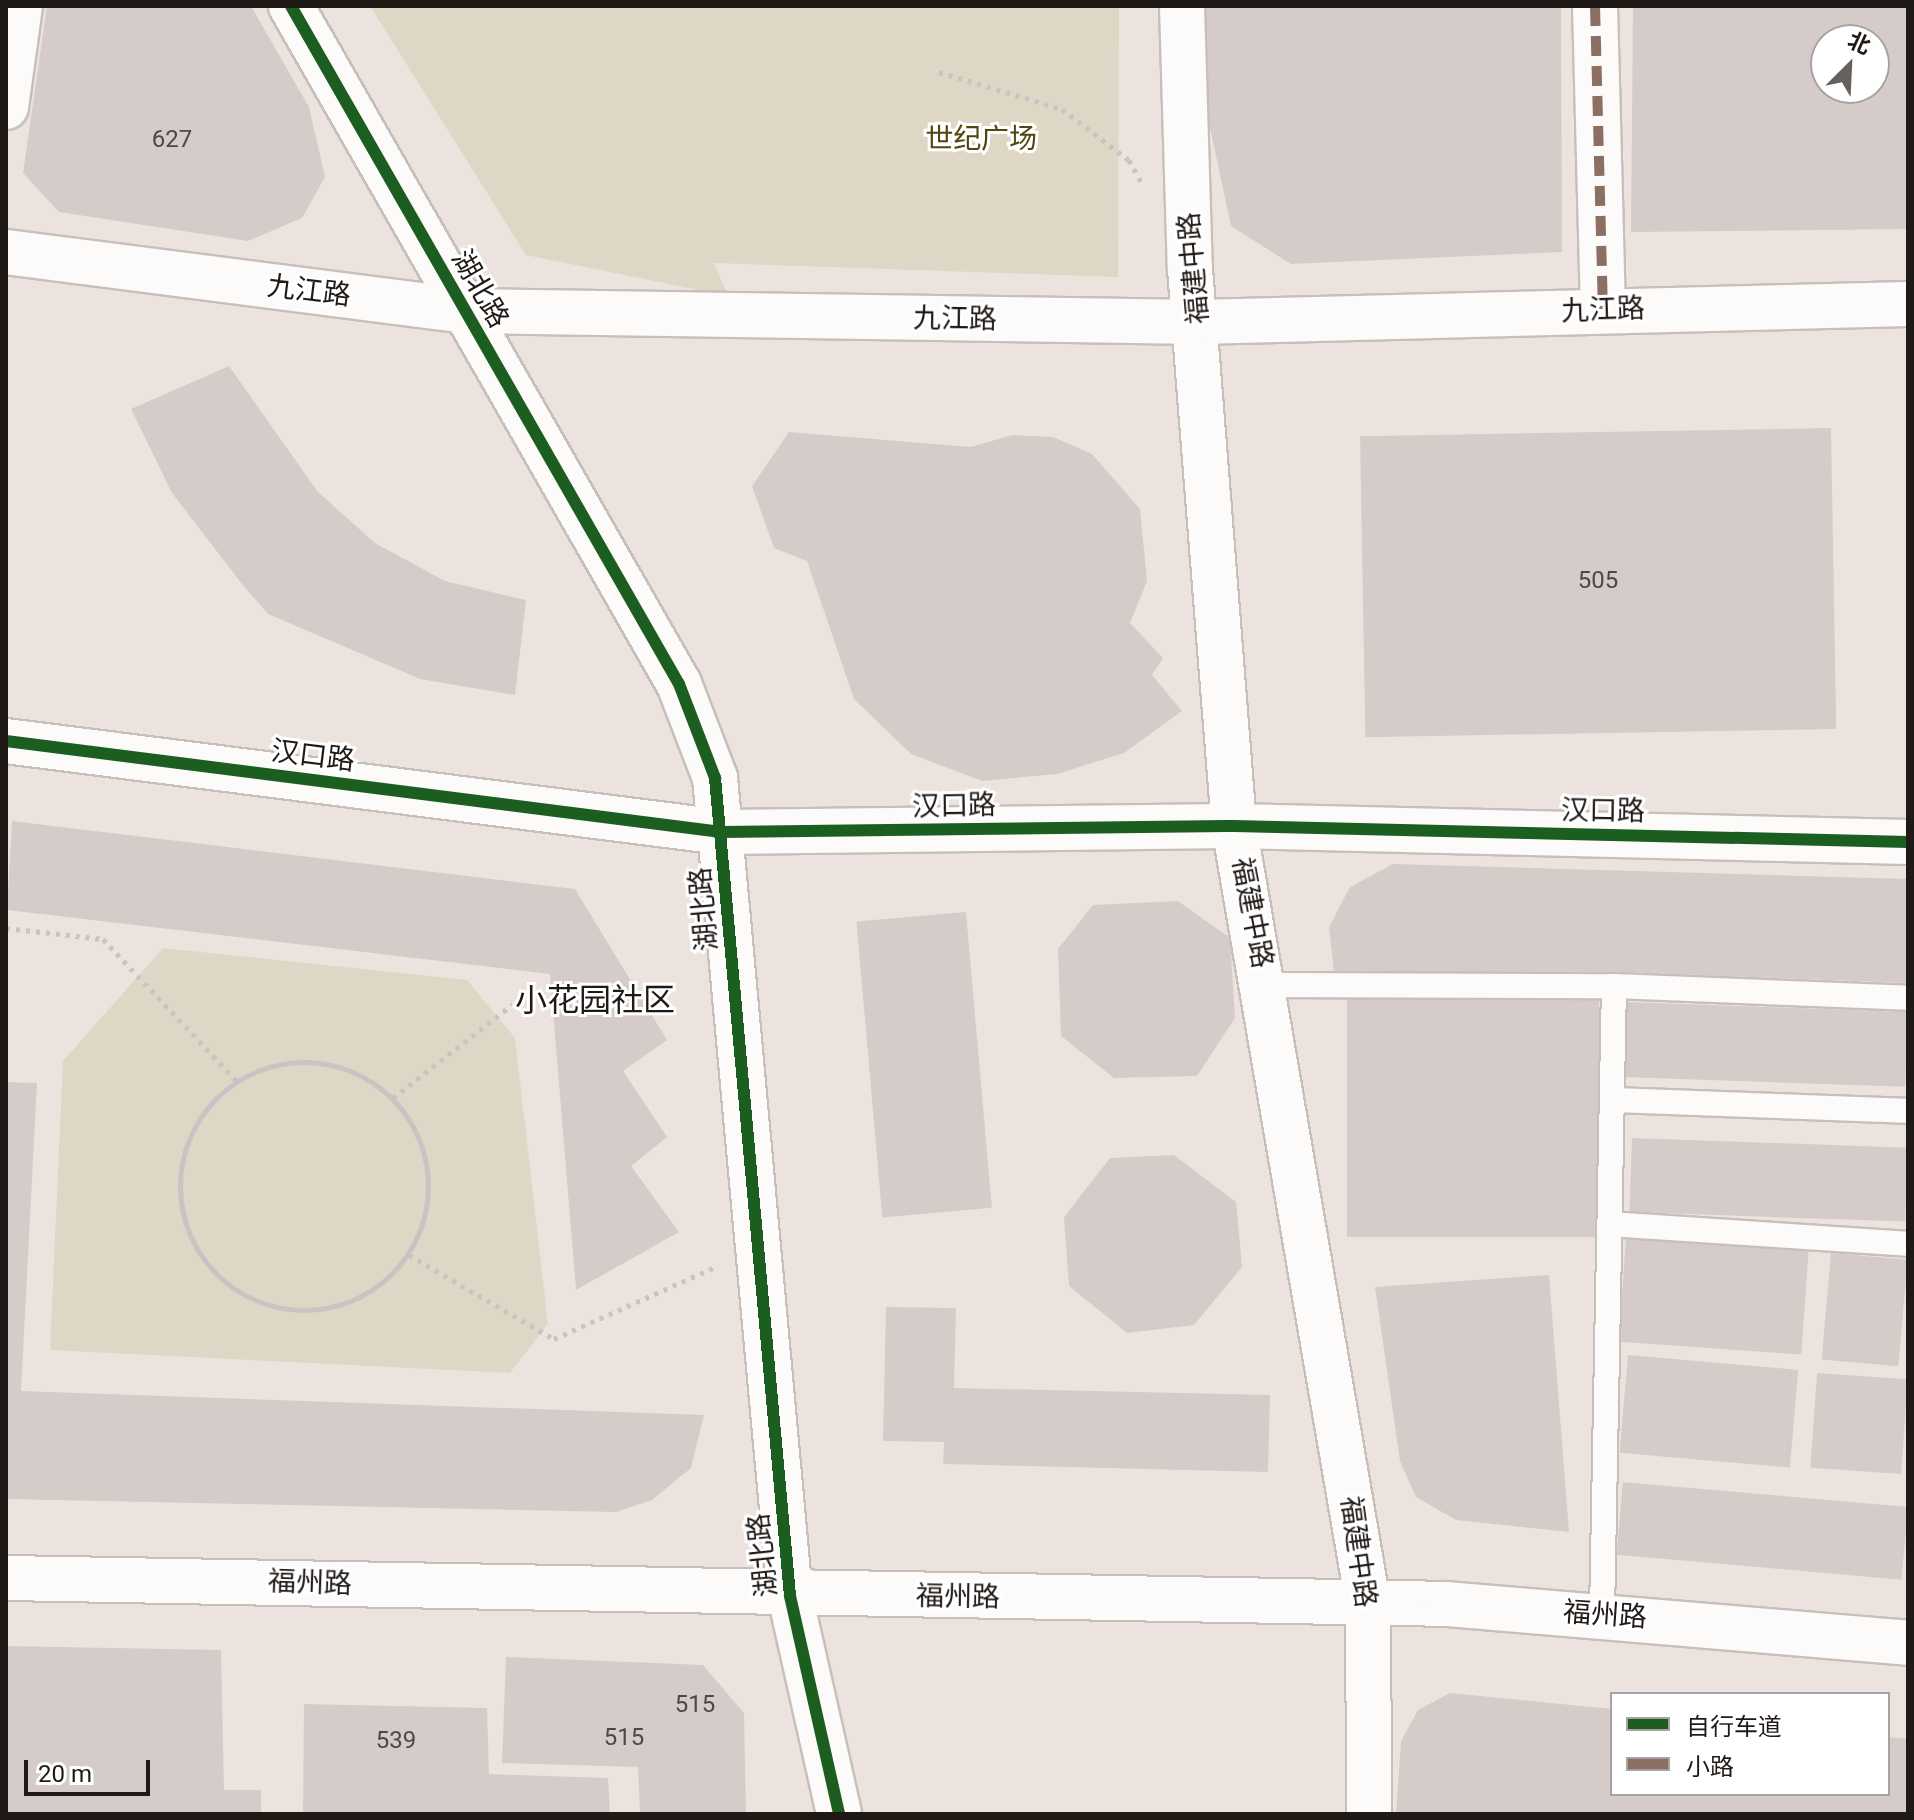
<!DOCTYPE html>
<meta charset="utf-8">
<style>
body{margin:0}
#map{position:relative;width:1914px;height:1820px;overflow:hidden;background:#ede3de;font-family:Roboto,"Noto Sans SC",sans-serif}
div>[style]{position:absolute}
.green>*{inset:0;background:#ded7c5}
.building>*{inset:0;background:#d5ccca;transform-origin:0 0}
.path>*{height:5px;margin-top:-2.5px;transform-origin:0;background:repeating-linear-gradient(90deg,#c7c4c3 0 4px,transparent 0 10px)}
.path>.ring{margin:-2.5px;padding:0;box-sizing:content-box;background:none;border:5px solid #c7c4c3;border-radius:50%}
.roads{filter:drop-shadow(2px 0 #c7bfba) drop-shadow(-2px 0 #c7bfba) drop-shadow(0 2px #c7bfba) drop-shadow(0 -2px #c7bfba)}
.lane>*{height:24px;margin:-12px;padding:0 12px;transform-origin:12px;border-radius:12px;background:#fcfbfa}
.street>*{height:44px;margin:-22px;padding:0 22px;transform-origin:22px;border-radius:22px;background:#fcfbfa}
.secondary>*{height:44px;margin:-22px;padding:0 22px;transform-origin:22px;border-radius:22px;background:#fcfbfa}
.quiet>*{height:10px;margin-top:-5px;transform-origin:0;background:repeating-linear-gradient(90deg,#8d6e63 0 20px,transparent 0 30px)}
.cycleway>*{height:12px;margin:-6px;padding:0 6px;transform-origin:6px;border-radius:6px;background:#1b5e20}
span{translate:-50% -50%;white-space:nowrap;text-align:center;line-height:1.15;-webkit-text-stroke:6px #fff;paint-order:stroke}
.number-label{font-size:24px;color:#4e4845}
.number-label span{-webkit-text-stroke-width:0}
.park-label{font-size:28px;color:#50470e}
.street-label{font-size:28px;color:#201a17}
.quarter-label{font-size:32px;color:#201a17}
.frame{position:absolute;inset:0;border:8px solid #201a17;pointer-events:none}
.legend{position:absolute;left:1610px;top:1692px;width:280px;height:104px;box-sizing:border-box;background:#fff;border:2px solid #a6a3a2;margin:0;padding:10px 14px;list-style:none;font-size:24px;color:#201a17}
.legend li{display:flex;align-items:center;gap:16px;height:40px}
.legend b{width:40px;border:2px solid #a6a3a2}
.north{position:absolute;left:1810px;top:24px;width:80px;height:80px;box-sizing:border-box;background:#fff;border:2px solid #a6a3a2;border-radius:50%;rotate:24deg;font-size:22px;font-weight:700;line-height:32px;text-align:center;color:#201a17}
.north::after{content:'';display:block;margin:auto;width:28px;height:36px;background:#68605d;clip-path:polygon(50% 0,100% 100%,50% 72%,0 100%)}
.scale{position:absolute;left:24px;top:1760px;width:126px;height:36px;box-sizing:border-box;border:4px solid #201a17;border-top:0;padding-left:10px;font-size:24px;line-height:28px;white-space:nowrap;color:#201a17;-webkit-text-stroke:6px #fff;paint-order:stroke}
</style>
<div id="map">
<div class="green">
<div style="clip-path:polygon(370px 6px,1119px 6px,1118px 277px,714px 263px,728px 296px,526px 255px)"></div>
<div style="clip-path:polygon(163px 948px,467px 980px,515px 1038px,548px 1324px,510px 1373px,50px 1350px,63px 1061px)"></div>
</div>
<div class="building">
<div style="clip-path:polygon(47px 6px,251px 6px,309px 107px,325px 177px,302px 218px,248px 241px,59px 212px,23px 173px)"></div>
<div style="clip-path:polygon(1184px 6px,1561px 6px,1562px 252px,1291px 264px,1231px 226px)"></div>
<div style="clip-path:polygon(evenodd,1633px 6px,1908px 6px,1908px 229px,1631px 232px,1633px 6px,1826px 40px,1874px 40px,1874px 88px,1826px 88px,1826px 40px)"></div>
<div style="clip-path:polygon(229px 366px,318px 492px,375px 543px,445px 581px,526px 600px,515px 695px,420px 679px,268px 614px,242px 584px,172px 493px,131px 409px)"></div>
<div style="left:1831px;top:428px;width:301px;height:471px;rotate:89deg"></div>
<div style="clip-path:polygon(789px 432px,971px 447px,1012px 435px,1053px 437px,1092px 454px,1140px 509px,1147px 581px,1130px 623px,1163px 658px,1152px 675px,1182px 711px,1124px 753px,1057px 774px,982px 781px,911px 754px,854px 699px,807px 561px,774px 548px,752px 486px)"></div>
<div style="clip-path:polygon(12px 821px,575px 889px,667px 1040px,623px 1071px,667px 1137px,631px 1166px,679px 1232px,576px 1290px,550px 974px,7px 910px)"></div>
<div style="clip-path:polygon(1393px 864px,1908px 879px,1908px 983px,1619px 972px,1334px 972px,1329px 927px,1350px 887px)"></div>
<div style="clip-path:polygon(1178px 901px,1230px 938px,1235px 1018px,1197px 1076px,1114px 1078px,1061px 1036px,1058px 949px,1093px 905px)"></div>
<div style="left:966px;top:912px;width:297px;height:110px;rotate:85deg"></div>
<div style="left:1347px;top:994px;width:252px;height:243px"></div>
<div style="left:1625px;top:1002px;width:283px;height:75px;rotate:2deg"></div>
<div style="clip-path:polygon(6px 1082px,37px 1083px,21px 1391px,704px 1415px,691px 1468px,652px 1500px,616px 1512px,6px 1499px)"></div>
<div style="left:1632px;top:1138px;width:276px;height:74px;rotate:2deg"></div>
<div style="clip-path:polygon(1174px 1155px,1236px 1202px,1242px 1267px,1194px 1325px,1127px 1333px,1069px 1286px,1064px 1217px,1110px 1158px)"></div>
<div style="left:1626px;top:1238px;width:183px;height:104px;rotate:4deg"></div>
<div style="left:1831px;top:1253px;width:77px;height:107px;rotate:5deg"></div>
<div style="clip-path:polygon(1549px 1275px,1569px 1532px,1456px 1520px,1416px 1497px,1400px 1461px,1375px 1287px)"></div>
<div style="clip-path:polygon(886px 1307px,956px 1308px,954px 1388px,1270px 1395px,1268px 1472px,943px 1464px,944px 1442px,883px 1441px)"></div>
<div style="left:1628px;top:1355px;width:171px;height:98px;rotate:5deg"></div>
<div style="left:1817px;top:1373px;width:91px;height:95px;rotate:4deg"></div>
<div style="left:1623px;top:1482px;width:286px;height:73px;rotate:5deg"></div>
<div style="clip-path:polygon(6px 1646px,221px 1650px,224px 1790px,261px 1790px,261px 1814px,6px 1814px)"></div>
<div style="clip-path:polygon(506px 1657px,703px 1665px,744px 1713px,746px 1814px,640px 1814px,638px 1767px,502px 1763px)"></div>
<div style="clip-path:polygon(1450px 1693px,1612px 1709px,1612px 1794px,1888px 1794px,1888px 1737px,1908px 1739px,1908px 1814px,1396px 1814px,1401px 1741px,1418px 1710px)"></div>
<div style="clip-path:polygon(304px 1704px,487px 1708px,489px 1774px,608px 1778px,610px 1814px,303px 1814px)"></div>
</div>
<div class="path">
<div style="left:939px;top:72px;width:128px;rotate:16.7deg"></div>
<div style="left:1062px;top:109px;width:84px;rotate:37.3deg"></div>
<div style="left:1129px;top:160px;width:26px;rotate:61deg"></div>
<div style="left:6px;top:928px;width:98px;rotate:6.5deg"></div>
<div style="left:103px;top:939px;width:194px;rotate:46.7deg"></div>
<div class="ring" style="left:180px;top:1062px;width:243px;height:243px"></div>
<div style="left:393px;top:1098px;width:152px;rotate:-38.1deg"></div>
<div style="left:409px;top:1255px;width:168px;rotate:30.1deg"></div>
<div style="left:554px;top:1339px;width:179px;rotate:-24.1deg"></div>
</div>
<div class="roads">
<div class="lane">
<div style="left:1266px;top:985px;width:348px;rotate:0.2deg"></div>
<div style="left:1614px;top:986px;width:294px;rotate:2.3deg"></div>
<div style="left:1613px;top:1100px;width:295px;rotate:2.1deg"></div>
<div style="left:1610px;top:1224px;width:299px;rotate:3.8deg"></div>
<div style="left:1602px;top:1614px;width:628px;rotate:-88.91deg"></div>
</div>
<div class="street">
<div style="left:1595px;top:6px;width:303px;rotate:88.5deg"></div>
<div style="left:6px;top:107px;width:102px;rotate:-82.1deg"></div>
<div style="left:6px;top:741px;width:721px;rotate:7.25deg"></div>
<div style="left:721px;top:832px;width:513px;rotate:-0.67deg"></div>
<div style="left:1234px;top:826px;width:674px;rotate:1.36deg"></div>
</div>
<div class="secondary">
<div style="left:291px;top:6px;width:781px;rotate:60.22deg"></div>
<div style="left:679px;top:684px;width:101px;rotate:69deg"></div>
<div style="left:715px;top:778px;width:821px;rotate:84.76deg"></div>
<div style="left:790px;top:1596px;width:223px;rotate:77.3deg"></div>
<div style="left:1182px;top:6px;width:263px;rotate:88.3deg"></div>
<div style="left:1190px;top:269px;width:559px;rotate:85.48deg"></div>
<div style="left:1234px;top:826px;width:788px;rotate:80.22deg"></div>
<div style="left:1368px;top:1603px;width:211px;rotate:89.7deg"></div>
<div style="left:6px;top:252px;width:463px;rotate:7.3deg"></div>
<div style="left:465px;top:311px;width:734px;rotate:0.86deg"></div>
<div style="left:1199px;top:322px;width:709px;rotate:-1.45deg"></div>
<div style="left:6px;top:1578px;width:1440px;rotate:1.03deg"></div>
<div style="left:1446px;top:1604px;width:464px;rotate:4.8deg"></div>
</div>
</div>
<div class="quiet">
<div style="left:1595px;top:6px;width:303px;rotate:88.5deg"></div>
</div>
<div class="cycleway">
<div style="left:291px;top:6px;width:781px;rotate:60.22deg"></div>
<div style="left:679px;top:684px;width:101px;rotate:69deg"></div>
<div style="left:715px;top:778px;width:821px;rotate:84.76deg"></div>
<div style="left:790px;top:1596px;width:223px;rotate:77.3deg"></div>
<div style="left:6px;top:741px;width:721px;rotate:7.25deg"></div>
<div style="left:721px;top:832px;width:513px;rotate:-0.67deg"></div>
<div style="left:1234px;top:826px;width:674px;rotate:1.36deg"></div>
</div>
<div class="number-label">
<span style="left:172px;top:140px">627</span>
<span style="left:1598px;top:581px">505</span>
<span style="left:695px;top:1705px">515</span>
<span style="left:624px;top:1738px">515</span>
<span style="left:396px;top:1741px">539</span>
</div>
<div class="park-label">
<span style="left:981px;top:139px">世纪广场</span>
</div>
<div class="street-label">
<span style="left:1194px;top:268px;rotate:-95deg">福建中路</span>
<span style="left:480px;top:289px;rotate:60deg">湖北路</span>
<span style="left:309px;top:291px;rotate:7deg">九江路</span>
<span style="left:1603px;top:310px;rotate:-2deg">九江路</span>
<span style="left:955px;top:319px;rotate:1deg">九江路</span>
<span style="left:313px;top:756px;rotate:7deg">汉口路</span>
<span style="left:954px;top:806px;rotate:-1deg">汉口路</span>
<span style="left:1603px;top:811px;rotate:1deg">汉口路</span>
<span style="left:704px;top:909px;rotate:-95deg">湖北路</span>
<span style="left:1252px;top:913px;rotate:79deg">福建中路</span>
<span style="left:1358px;top:1552px;rotate:82deg">福建中路</span>
<span style="left:763px;top:1555px;rotate:-96deg">湖北路</span>
<span style="left:310px;top:1583px;rotate:2deg">福州路</span>
<span style="left:958px;top:1597px;rotate:1deg">福州路</span>
<span style="left:1605px;top:1615px;rotate:4deg">福州路</span>
</div>
<div class="quarter-label">
<span style="left:595px;top:1000px">小花园社区</span>
</div>
<div class="frame"></div>
<ul class="legend">
<li><b style="height:10px;background:#1b5e20"></b>自行车道</li>
<li><b style="height:10px;background:#8d6e63"></b>小路</li>
</ul>
<div class="north">北</div>
<div class="scale">20 m</div>
</div>
